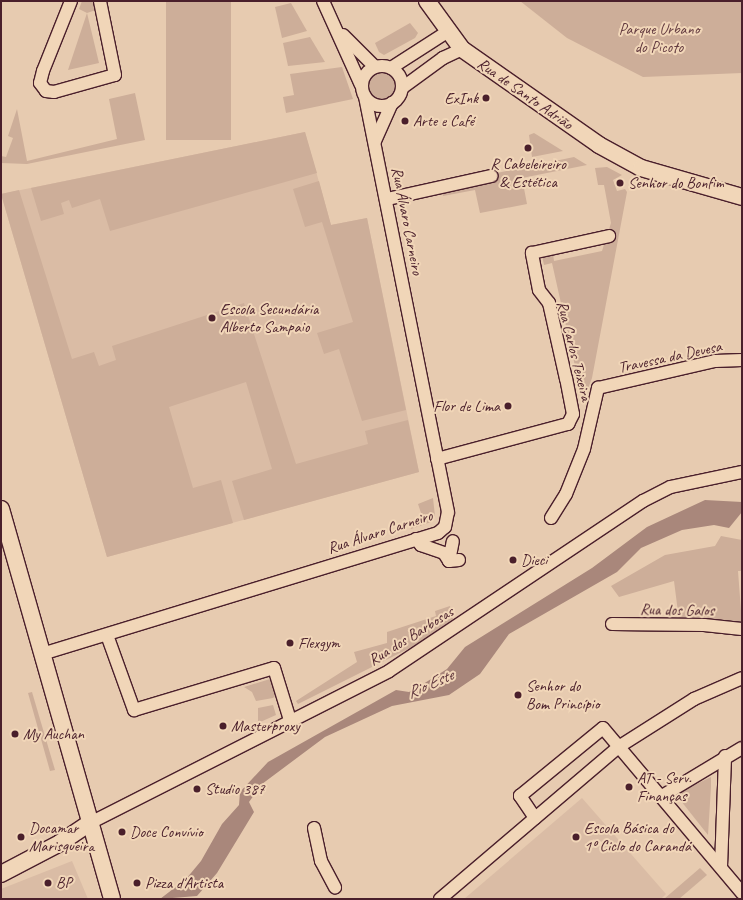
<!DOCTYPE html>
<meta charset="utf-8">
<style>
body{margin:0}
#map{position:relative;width:743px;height:900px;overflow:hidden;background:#e7cbb0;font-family:Caveat,sans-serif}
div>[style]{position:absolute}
.built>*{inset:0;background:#dabca5}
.green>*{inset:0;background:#cdae99;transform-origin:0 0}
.round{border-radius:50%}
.water>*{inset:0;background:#a9877b}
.roads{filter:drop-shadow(1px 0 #4a1f2b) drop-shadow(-1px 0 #4a1f2b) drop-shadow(0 1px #4a1f2b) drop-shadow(0 -1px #4a1f2b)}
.street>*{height:12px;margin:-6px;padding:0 6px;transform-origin:6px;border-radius:6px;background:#f1d6b8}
.street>.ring{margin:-6px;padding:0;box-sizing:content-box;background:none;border:12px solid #f1d6b8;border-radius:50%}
.secondary>*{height:16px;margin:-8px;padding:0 8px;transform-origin:8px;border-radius:8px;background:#f1d6b8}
.dots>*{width:11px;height:11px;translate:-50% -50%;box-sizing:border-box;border:2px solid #f1d6b8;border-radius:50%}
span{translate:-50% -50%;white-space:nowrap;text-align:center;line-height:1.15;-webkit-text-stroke:4px #f1d6b8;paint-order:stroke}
.park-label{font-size:16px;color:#643c41}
.street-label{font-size:16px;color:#4a1f2b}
.poi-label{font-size:16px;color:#4a1f2b}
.right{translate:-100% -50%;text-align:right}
.left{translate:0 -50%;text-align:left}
.water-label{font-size:17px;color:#62393f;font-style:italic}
.frame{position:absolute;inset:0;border:2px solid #4a1f2b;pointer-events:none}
</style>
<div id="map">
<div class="built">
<div style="clip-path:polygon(305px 132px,331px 225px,367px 218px,419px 472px,107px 557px,1px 194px)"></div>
<div style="clip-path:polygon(582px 798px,666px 894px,661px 899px,464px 899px)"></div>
<div style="clip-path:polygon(72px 861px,88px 899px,1px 899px,1px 889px)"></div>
</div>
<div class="green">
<div style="clip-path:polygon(82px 1px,95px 1px,96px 10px,87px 13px,99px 63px,68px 70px,87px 13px,79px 9px)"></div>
<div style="left:166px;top:1px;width:65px;height:139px"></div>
<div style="clip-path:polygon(520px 1px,742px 1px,742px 73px,643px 77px,567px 38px)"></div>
<div style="clip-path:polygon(291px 3px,307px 31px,282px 38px,275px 7px)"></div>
<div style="clip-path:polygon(410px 23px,418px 33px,415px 38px,384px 55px,379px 52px,375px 43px)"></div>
<div style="clip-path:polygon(310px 37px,325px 62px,288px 66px,283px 43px)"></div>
<div style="clip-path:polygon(342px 67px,353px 99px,286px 113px,283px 97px,294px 95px,290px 74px)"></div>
<div class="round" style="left:368px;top:72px;width:28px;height:28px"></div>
<div style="clip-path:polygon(135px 93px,145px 140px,27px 164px,1px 163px,1px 156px,6px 157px,13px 138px,8px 136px,17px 109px,27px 161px,117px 139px,109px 99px)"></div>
<div style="clip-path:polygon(305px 132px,317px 173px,110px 231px,100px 199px,72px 208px,69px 200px,61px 203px,64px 214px,41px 221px,31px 188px)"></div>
<div style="clip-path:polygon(534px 133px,563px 151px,532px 157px,529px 135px)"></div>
<div style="clip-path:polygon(574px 157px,587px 165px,522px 178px,527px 204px,480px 213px,475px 190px,443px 196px,440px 185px)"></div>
<div style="clip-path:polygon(607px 167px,622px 175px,613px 180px,617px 191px,625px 189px,627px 192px,592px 378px,583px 402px,552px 263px,544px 265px,542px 256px,553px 254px,554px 261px,602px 251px,611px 223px,604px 185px,598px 185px,595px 168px)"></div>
<div style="clip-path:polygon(319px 181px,331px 225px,367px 218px,406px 410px,362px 421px,339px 349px,324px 354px,317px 333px,353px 322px,322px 222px,305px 227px,293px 189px)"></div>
<div style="clip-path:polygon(19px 190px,72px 359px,94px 352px,99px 366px,116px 360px,112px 346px,244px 303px,296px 464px,368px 444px,365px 431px,408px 420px,419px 472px,244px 520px,232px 481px,272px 469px,246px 382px,169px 407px,193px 488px,221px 480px,233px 523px,107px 557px,1px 194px)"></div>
<div style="clip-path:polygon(433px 498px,435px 516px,431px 522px,411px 529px,408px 521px,422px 516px,418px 504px)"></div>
<div style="clip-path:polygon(721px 536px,742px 540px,742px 571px,738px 571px,742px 624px,679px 620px,674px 581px,619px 597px,611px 586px,665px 555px,715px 546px)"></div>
<div style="clip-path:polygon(450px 606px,453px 619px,418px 644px,298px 704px,296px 701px,357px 662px,354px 652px,387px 643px,387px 632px,436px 616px,435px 611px)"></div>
<div style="clip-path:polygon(270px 679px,276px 695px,273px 698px,256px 701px,252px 692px,244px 687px)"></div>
<div style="clip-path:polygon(32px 692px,55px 770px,50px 771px,28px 693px)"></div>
<div style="clip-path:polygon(273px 705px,276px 715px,258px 723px,258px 708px)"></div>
<div style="clip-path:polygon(711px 777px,711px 787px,708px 835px,681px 801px,682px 791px)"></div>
<div style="clip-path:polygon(700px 868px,707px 875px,679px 899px,664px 899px)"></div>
</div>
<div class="water">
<div style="clip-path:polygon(705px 500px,742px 502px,742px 512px,729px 528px,714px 525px,682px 530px,641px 548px,617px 572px,509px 634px,480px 674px,449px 695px,392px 706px,325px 737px,262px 784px,249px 802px,254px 812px,217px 873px,197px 896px,160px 899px,186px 879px,201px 861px,222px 824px,239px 805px,240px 792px,268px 762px,396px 690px,409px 692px,420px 686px,447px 669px,465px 647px,592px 568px,647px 527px)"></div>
</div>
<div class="roads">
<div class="street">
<div style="left:71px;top:1px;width:75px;rotate:111.8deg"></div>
<div style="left:43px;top:71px;width:12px;rotate:104deg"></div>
<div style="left:40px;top:83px;width:10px;rotate:53deg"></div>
<div style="left:46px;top:91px;width:8px;rotate:7deg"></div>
<div style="left:54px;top:92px;width:63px;rotate:-15.6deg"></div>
<div style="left:115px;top:75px;width:76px;rotate:-101.5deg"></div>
<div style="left:323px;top:1px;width:92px;rotate:65.7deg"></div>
<div style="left:343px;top:35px;width:45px;rotate:45deg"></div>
<div class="ring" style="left:362px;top:66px;width:28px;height:28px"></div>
<div style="left:391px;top:68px;width:67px;rotate:-32.7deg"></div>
<div style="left:402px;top:88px;width:51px;rotate:-36.2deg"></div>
<div style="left:443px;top:58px;width:21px;rotate:-25deg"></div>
<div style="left:375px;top:141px;width:42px;rotate:-65.9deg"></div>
<div style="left:387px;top:199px;width:107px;rotate:-12.4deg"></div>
<div style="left:437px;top:459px;width:136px;rotate:-15deg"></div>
<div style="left:568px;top:424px;width:11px;rotate:-63deg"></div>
<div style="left:573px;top:414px;width:36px;rotate:-101deg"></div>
<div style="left:566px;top:379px;width:78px;rotate:-102.6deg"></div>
<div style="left:549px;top:303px;width:16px;rotate:-128deg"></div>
<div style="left:539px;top:290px;width:38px;rotate:-101deg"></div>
<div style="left:532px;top:253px;width:79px;rotate:-12.4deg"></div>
<div style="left:551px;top:518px;width:28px;rotate:-58deg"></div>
<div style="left:566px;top:494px;width:48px;rotate:-68.2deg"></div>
<div style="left:584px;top:449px;width:63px;rotate:-77.1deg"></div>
<div style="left:598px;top:388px;width:120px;rotate:-13deg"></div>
<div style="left:715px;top:361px;width:27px;rotate:-2deg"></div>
<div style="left:416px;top:539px;width:8px;rotate:50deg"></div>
<div style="left:421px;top:545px;width:24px;rotate:19deg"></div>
<div style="left:444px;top:553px;width:9px;rotate:58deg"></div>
<div style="left:449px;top:561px;width:10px;rotate:-6deg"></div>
<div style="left:449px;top:561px;width:20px;rotate:-79deg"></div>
<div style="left:612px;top:624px;width:92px;rotate:0.6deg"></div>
<div style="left:704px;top:625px;width:38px;rotate:6deg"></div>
<div style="left:107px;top:635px;width:80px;rotate:70.2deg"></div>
<div style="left:134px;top:710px;width:146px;rotate:-16.7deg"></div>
<div style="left:274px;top:668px;width:54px;rotate:72.9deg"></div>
<div style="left:42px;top:654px;width:414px;rotate:-17deg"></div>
<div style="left:438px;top:533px;width:9px;rotate:-41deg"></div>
<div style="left:445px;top:527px;width:15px;rotate:-79deg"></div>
<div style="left:448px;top:512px;width:423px;rotate:-101.3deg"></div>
<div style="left:662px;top:796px;width:93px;rotate:-31deg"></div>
<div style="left:535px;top:818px;width:27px;rotate:-124deg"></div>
<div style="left:520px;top:796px;width:107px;rotate:-39.3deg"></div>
<div style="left:603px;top:728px;width:216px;rotate:49.9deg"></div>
<div style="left:90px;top:823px;width:335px;rotate:-26.9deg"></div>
<div style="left:389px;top:671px;width:306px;rotate:-33.8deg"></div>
<div style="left:643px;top:501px;width:31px;rotate:-27deg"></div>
<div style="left:671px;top:487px;width:73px;rotate:-11.9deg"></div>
<div style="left:314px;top:828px;width:34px;rotate:78deg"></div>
<div style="left:321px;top:861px;width:30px;rotate:62deg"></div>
<div style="left:721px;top:867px;width:111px;rotate:-87.9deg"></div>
<div style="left:440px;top:899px;width:236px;rotate:-40.4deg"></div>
<div style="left:620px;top:746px;width:88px;rotate:-32.4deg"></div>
<div style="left:694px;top:699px;width:52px;rotate:-23.6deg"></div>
</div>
<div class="secondary">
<div style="left:427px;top:1px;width:59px;rotate:53.9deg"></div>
<div style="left:462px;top:49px;width:167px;rotate:35deg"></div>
<div style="left:599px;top:145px;width:48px;rotate:28.7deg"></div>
<div style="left:641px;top:168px;width:105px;rotate:16deg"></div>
<div style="left:1px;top:509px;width:405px;rotate:74.1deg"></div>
<div style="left:1px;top:874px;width:67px;rotate:-27.7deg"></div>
<div style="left:60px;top:843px;width:36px;rotate:-34deg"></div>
</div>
</div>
<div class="dots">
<div style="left:486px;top:98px;background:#4a1f2b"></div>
<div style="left:405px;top:121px;background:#4a1f2b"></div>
<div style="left:528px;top:148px;background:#4a1f2b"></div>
<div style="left:620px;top:183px;background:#4a1f2b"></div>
<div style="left:212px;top:318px;background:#4a1f2b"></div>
<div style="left:508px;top:406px;background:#4a1f2b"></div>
<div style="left:513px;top:560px;background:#4a1f2b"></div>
<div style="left:290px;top:643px;background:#4a1f2b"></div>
<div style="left:518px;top:695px;background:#4a1f2b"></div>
<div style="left:223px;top:726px;background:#4a1f2b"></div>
<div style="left:15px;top:734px;background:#4a1f2b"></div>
<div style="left:629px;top:787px;background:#4a1f2b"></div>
<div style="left:197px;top:789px;background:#4a1f2b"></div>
<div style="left:122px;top:832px;background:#4a1f2b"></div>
<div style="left:21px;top:837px;background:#4a1f2b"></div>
<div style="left:576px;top:837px;background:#4a1f2b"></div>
<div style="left:48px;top:883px;background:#4a1f2b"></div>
<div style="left:137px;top:883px;background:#4a1f2b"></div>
</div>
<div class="park-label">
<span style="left:659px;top:38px">Parque Urbano<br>do Picoto</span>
</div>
<div class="street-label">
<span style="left:525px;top:94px;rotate:35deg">Rua de Santo Adrião</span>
<span style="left:407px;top:221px;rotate:79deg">Rua Álvaro Carneiro</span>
<span style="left:574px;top:351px;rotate:76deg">Rua Carlos Teixeira</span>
<span style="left:670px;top:357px;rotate:-12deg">Travessa da Devesa</span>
<span style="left:380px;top:532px;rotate:-18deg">Rua Álvaro Carneiro</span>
<span style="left:677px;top:610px;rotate:1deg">Rua dos Galos</span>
<span style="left:411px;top:636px;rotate:-32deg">Rua dos Barbosas</span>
</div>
<div class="poi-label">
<span class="right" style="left:478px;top:98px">ExInk</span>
<span class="left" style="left:413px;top:121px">Arte e Café</span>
<span style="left:528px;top:173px">R Cabeleireiro<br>&amp; Estética</span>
<span class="left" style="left:628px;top:183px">Senhor do Bonfim</span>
<span class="left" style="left:220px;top:318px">Escola Secundária<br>Alberto Sampaio</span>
<span class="right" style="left:500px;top:406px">Flor de Lima</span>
<span class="left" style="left:521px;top:560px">Dieci</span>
<span class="left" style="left:298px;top:643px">Flexgym</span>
<span class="left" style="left:526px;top:695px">Senhor do<br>Bom Princípio</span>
<span class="left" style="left:231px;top:726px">Masterproxy</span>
<span class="left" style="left:23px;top:734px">My Auchan</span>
<span class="left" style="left:637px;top:787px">AT - Serv.<br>Finanças</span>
<span class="left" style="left:205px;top:789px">Studio 387</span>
<span class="left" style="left:29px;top:837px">Docamar<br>Marisqueira</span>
<span class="left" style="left:584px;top:837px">Escola Básica do<br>1º Ciclo do Carandá</span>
<span class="left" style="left:130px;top:832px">Doce Convívio</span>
<span class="left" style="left:56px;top:883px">BP</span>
<span class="left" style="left:145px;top:883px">Pizza d'Artista</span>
</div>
<div class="water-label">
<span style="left:430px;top:684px;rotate:-24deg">Rio Este</span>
</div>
<div class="frame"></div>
</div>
